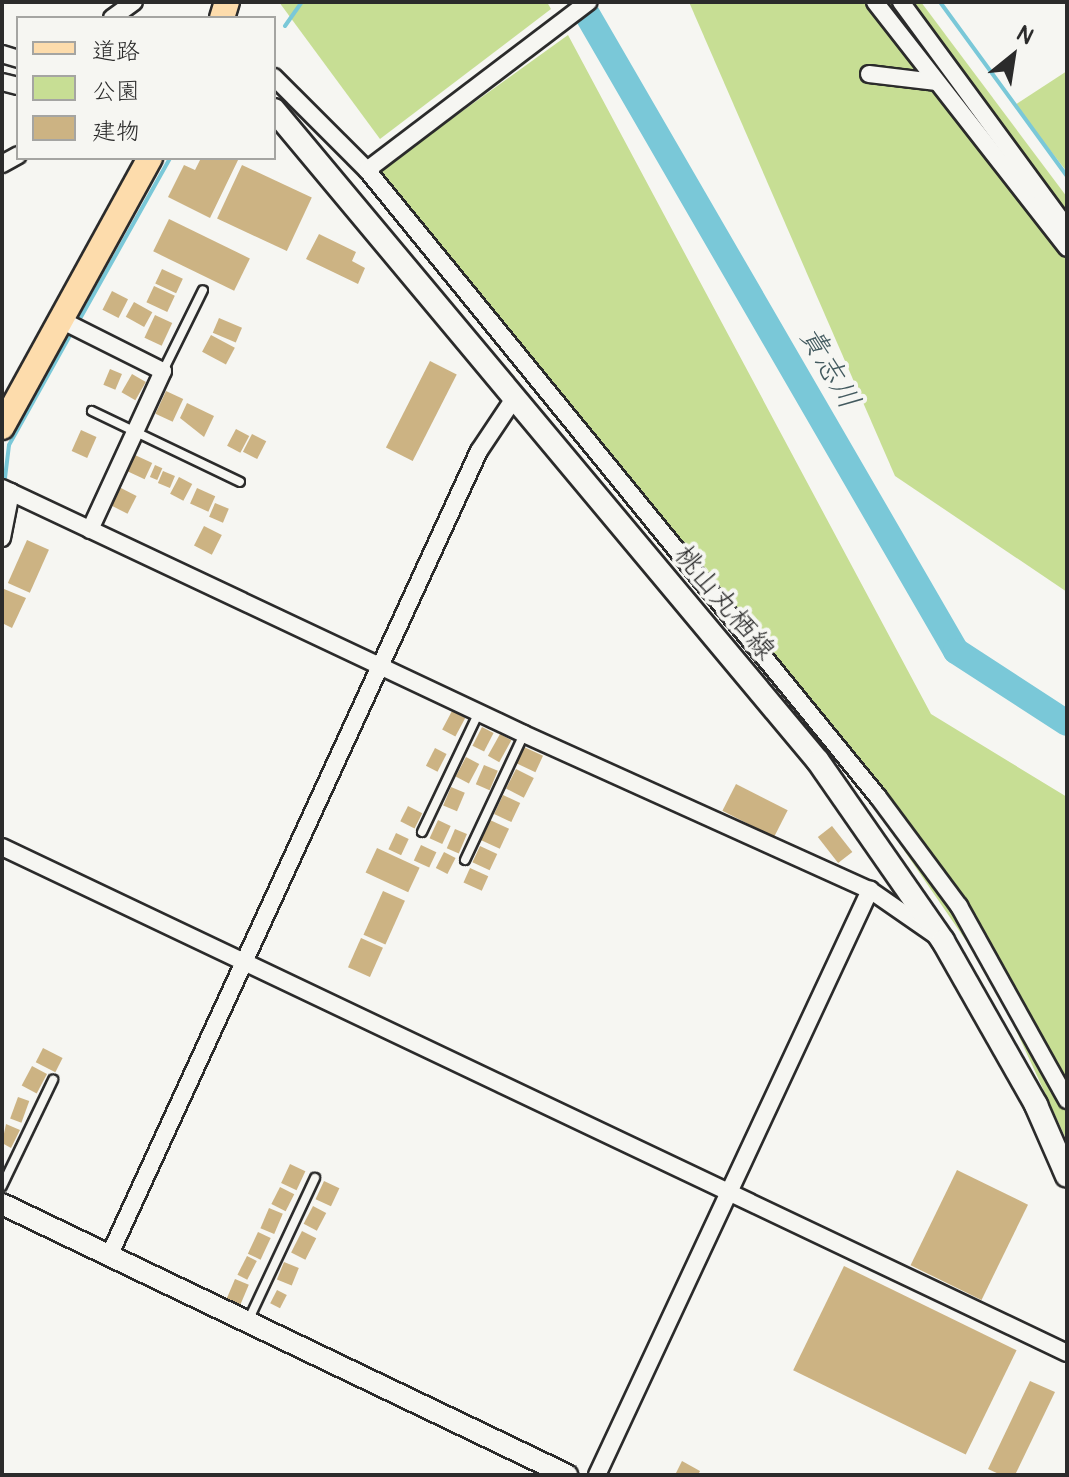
<!DOCTYPE html>
<meta charset="utf-8">
<style>
body{margin:0}
#map{position:relative;width:1069px;height:1477px;overflow:hidden;background:#f6f6f2;font-family:Pangolin,"Klee One",sans-serif}
div>[style]{position:absolute}
.green>*{inset:0;background:#c7de94}
.stream>*{height:4px;margin:-2px;padding:0 2px;transform-origin:2px;border-radius:2px;background:#7ac8d8}
.river>*{height:26px;margin:-13px;padding:0 13px;transform-origin:13px;border-radius:13px;background:#7ac8d8}
.building>*{inset:0;background:#ccb383;transform-origin:0 0}
.roads{filter:drop-shadow(2px 0 #2b2b2b) drop-shadow(-2px 0 #2b2b2b) drop-shadow(0 2px #2b2b2b) drop-shadow(0 -2px #2b2b2b)}
.service>*{height:8px;margin:-4px;padding:0 4px;transform-origin:4px;border-radius:4px;background:#f6f6f2}
.minor>*{height:16px;margin:-8px;padding:0 8px;transform-origin:8px;border-radius:8px;background:#f6f6f2}
.tertiary>*{height:20px;margin:-10px;padding:0 10px;transform-origin:10px;border-radius:10px;background:#f6f6f2}
.secondary>*{height:22px;margin:-11px;padding:0 11px;transform-origin:11px;border-radius:11px;background:#f6f6f2}
.primary>*{height:24px;margin:-12px;padding:0 12px;transform-origin:12px;border-radius:12px;background:#fddcac}
span{translate:-50% -50%;white-space:nowrap;text-align:center;line-height:1.15;-webkit-text-stroke:8px #f6f6f2;paint-order:stroke}
.street-label{font-size:28px;color:#2b2b2b}
.water-label{font-size:30px;color:#435a5f;font-style:italic}
.frame{position:absolute;inset:0;border:4px solid #2b2b2b;pointer-events:none}
.legend{position:absolute;left:16px;top:16px;width:260px;height:144px;box-sizing:border-box;background:#f6f6f2;border:2px solid #a5a5a2;margin:0;padding:10px 14px;list-style:none;font-size:24px;color:#2b2b2b}
.legend li{display:flex;align-items:center;gap:16px;height:40px}
.legend b{width:40px;border:2px solid #a5a5a2}
.north{position:absolute;left:973px;top:16px;width:80px;height:80px;-webkit-text-stroke:6px #f6f6f2;paint-order:stroke;rotate:30deg;font-size:22px;font-weight:700;line-height:32px;text-align:center;color:#2b2b2b}
.north::after{content:'';display:block;margin:auto;width:28px;height:36px;background:#2b2b2b;clip-path:polygon(50% 0,100% 100%,50% 72%,0 100%)}
</style>
<div id="map">
<div class="green">
<div style="clip-path:polygon(279px 2px,547px 2px,551px 9px,380px 139px)"></div>
<div style="clip-path:polygon(689px 2px,921px 2px,1067px 197px,1067px 592px,895px 476px)"></div>
<div style="clip-path:polygon(568px 35px,931px 714px,1067px 797px,1067px 1141px,993px 980px,840px 757px,364px 182px)"></div>
<div style="clip-path:polygon(1067px 71px,1067px 172px,1015px 105px)"></div>
</div>
<div class="stream">
<div style="left:940px;top:2px;width:215px;rotate:53.9deg"></div>
<div style="left:285px;top:26px;width:29px;rotate:-55deg"></div>
<div style="left:77px;top:324px;width:190px;rotate:-60.7deg"></div>
<div style="left:4px;top:486px;width:41px;rotate:-83deg"></div>
<div style="left:9px;top:445px;width:129px;rotate:-60.9deg"></div>
</div>
<div class="river">
<div style="left:580px;top:2px;width:750px;rotate:59.91deg"></div>
<div style="left:956px;top:651px;width:132px;rotate:33deg"></div>
</div>
<div class="building">
<div style="clip-path:polygon(201px 158px,239px 158px,210px 218px,168px 197px,184px 165px,195px 170px)"></div>
<div style="left:242px;top:165px;width:77px;height:59px;rotate:25deg"></div>
<div style="left:169px;top:219px;width:90px;height:36px;rotate:26deg"></div>
<div style="clip-path:polygon(319px 234px,356px 252px,352px 261px,365px 268px,358px 284px,306px 259px)"></div>
<div style="left:162px;top:269px;width:23px;height:16px;rotate:25deg"></div>
<div style="left:154px;top:286px;width:23px;height:18px;rotate:25deg"></div>
<div style="left:112px;top:291px;width:18px;height:21px;rotate:27deg"></div>
<div style="left:134px;top:302px;width:21px;height:17px;rotate:29deg"></div>
<div style="left:155px;top:315px;width:19px;height:25px;rotate:25deg"></div>
<div style="left:219px;top:318px;width:25px;height:16px;rotate:23deg"></div>
<div style="left:211px;top:335px;width:27px;height:19px;rotate:28deg"></div>
<div style="left:430px;top:361px;width:30px;height:97px;rotate:27deg"></div>
<div style="left:110px;top:369px;width:13px;height:17px;rotate:23deg"></div>
<div style="left:132px;top:374px;width:16px;height:21px;rotate:30deg"></div>
<div style="left:166px;top:391px;width:19px;height:25px;rotate:25deg"></div>
<div style="clip-path:polygon(187px 403px,214px 416px,204px 437px,180px 418px)"></div>
<div style="left:236px;top:429px;width:15px;height:19px;rotate:28deg"></div>
<div style="left:81px;top:430px;width:17px;height:23px;rotate:24deg"></div>
<div style="left:252px;top:434px;width:16px;height:20px;rotate:27deg"></div>
<div style="left:135px;top:455px;width:19px;height:18px;rotate:25deg"></div>
<div style="left:155px;top:465px;width:8px;height:13px;rotate:23deg"></div>
<div style="left:163px;top:471px;width:13px;height:13px;rotate:23deg"></div>
<div style="left:179px;top:477px;width:15px;height:19px;rotate:28deg"></div>
<div style="left:117px;top:486px;width:22px;height:20px;rotate:27deg"></div>
<div style="left:197px;top:488px;width:20px;height:17px;rotate:24deg"></div>
<div style="left:215px;top:503px;width:15px;height:15px;rotate:23deg"></div>
<div style="left:204px;top:526px;width:20px;height:22px;rotate:27deg"></div>
<div style="left:27px;top:540px;width:24px;height:47px;rotate:24deg"></div>
<div style="clip-path:polygon(4px 589px,26px 598px,12px 628px,2px 623px)"></div>
<div style="left:452px;top:711px;width:15px;height:21px;rotate:28deg"></div>
<div style="left:482px;top:727px;width:13px;height:21px;rotate:27deg"></div>
<div style="left:500px;top:734px;width:13px;height:25px;rotate:29deg"></div>
<div style="left:524px;top:747px;width:21px;height:18px;rotate:25deg"></div>
<div style="left:435px;top:748px;width:13px;height:20px;rotate:27deg"></div>
<div style="left:466px;top:757px;width:15px;height:22px;rotate:28deg"></div>
<div style="left:484px;top:765px;width:15px;height:21px;rotate:23deg"></div>
<div style="left:516px;top:769px;width:20px;height:22px;rotate:27deg"></div>
<div style="left:736px;top:784px;width:58px;height:30px;rotate:27deg"></div>
<div style="left:451px;top:787px;width:15px;height:20px;rotate:23deg"></div>
<div style="left:503px;top:795px;width:19px;height:21px;rotate:25deg"></div>
<div style="left:408px;top:806px;width:16px;height:17px;rotate:27deg"></div>
<div style="left:438px;top:820px;width:14px;height:20px;rotate:25deg"></div>
<div style="left:490px;top:820px;width:21px;height:22px;rotate:25deg"></div>
<div style="left:832px;top:826px;width:33px;height:18px;rotate:52deg"></div>
<div style="left:455px;top:829px;width:13px;height:21px;rotate:23deg"></div>
<div style="left:396px;top:833px;width:14px;height:18px;rotate:25deg"></div>
<div style="left:421px;top:845px;width:17px;height:17px;rotate:25deg"></div>
<div style="left:480px;top:846px;width:19px;height:18px;rotate:25deg"></div>
<div style="left:377px;top:848px;width:47px;height:27px;rotate:25deg"></div>
<div style="left:444px;top:852px;width:13px;height:18px;rotate:27deg"></div>
<div style="left:470px;top:868px;width:20px;height:16px;rotate:24deg"></div>
<div style="left:383px;top:891px;width:24px;height:48px;rotate:24deg"></div>
<div style="left:361px;top:938px;width:24px;height:32px;rotate:24deg"></div>
<div style="left:43px;top:1048px;width:22px;height:16px;rotate:27deg"></div>
<div style="left:32px;top:1066px;width:17px;height:22px;rotate:28deg"></div>
<div style="left:18px;top:1097px;width:12px;height:23px;rotate:20deg"></div>
<div style="clip-path:polygon(6px 1124px,20px 1130px,11px 1148px,2px 1143px)"></div>
<div style="left:290px;top:1164px;width:17px;height:21px;rotate:25deg"></div>
<div style="left:957px;top:1170px;width:79px;height:106px;rotate:26deg"></div>
<div style="left:324px;top:1181px;width:17px;height:20px;rotate:25deg"></div>
<div style="left:280px;top:1187px;width:16px;height:19px;rotate:27deg"></div>
<div style="left:313px;top:1206px;width:15px;height:20px;rotate:28deg"></div>
<div style="left:269px;top:1208px;width:15px;height:22px;rotate:23deg"></div>
<div style="left:302px;top:1231px;width:16px;height:24px;rotate:27deg"></div>
<div style="left:258px;top:1232px;width:14px;height:24px;rotate:25deg"></div>
<div style="left:247px;top:1256px;width:11px;height:21px;rotate:27deg"></div>
<div style="left:284px;top:1262px;width:16px;height:19px;rotate:22deg"></div>
<div style="left:844px;top:1266px;width:192px;height:116px;rotate:26deg"></div>
<div style="left:235px;top:1279px;width:15px;height:23px;rotate:23deg"></div>
<div style="left:277px;top:1290px;width:11px;height:15px;rotate:27deg"></div>
<div style="clip-path:polygon(1030px 1381px,1055px 1392px,1015px 1475px,1001px 1475px,988px 1469px)"></div>
<div style="clip-path:polygon(682px 1461px,700px 1471px,698px 1475px,675px 1475px)"></div>
</div>
<div class="roads">
<div class="service">
<div style="left:163px;top:371px;width:90px;rotate:-63.7deg"></div>
<div style="left:92px;top:411px;width:164px;rotate:25.6deg"></div>
<div style="left:422px;top:832px;width:133px;rotate:-64.6deg"></div>
<div style="left:465px;top:860px;width:139px;rotate:-64.9deg"></div>
<div style="left:2px;top:1186px;width:118px;rotate:-64.3deg"></div>
<div style="left:248px;top:1321px;width:158px;rotate:-64.9deg"></div>
</div>
<div class="minor">
<div style="left:875px;top:2px;width:312px;rotate:52deg"></div>
<div style="left:901px;top:2px;width:280px;rotate:53.7deg"></div>
<div style="left:112px;top:18px;width:27px;rotate:-36deg"></div>
<div style="left:2px;top:54px;width:17px;rotate:17deg"></div>
<div style="left:869px;top:74px;width:66px;rotate:6.9deg"></div>
<div style="left:274px;top:77px;width:132px;rotate:45deg"></div>
<div style="left:367px;top:170px;width:809px;rotate:50.82deg"></div>
<div style="left:878px;top:797px;width:136px;rotate:53.4deg"></div>
<div style="left:959px;top:906px;width:222px;rotate:60.9deg"></div>
<div style="left:2px;top:82px;width:16px;rotate:14deg"></div>
<div style="left:2px;top:164px;width:18px;rotate:-29deg"></div>
<div style="left:367px;top:170px;width:278px;rotate:-37.2deg"></div>
<div style="left:61px;top:320px;width:114px;rotate:26.6deg"></div>
<div style="left:163px;top:371px;width:175px;rotate:114.7deg"></div>
<div style="left:2px;top:488px;width:577px;rotate:25.23deg"></div>
<div style="left:524px;top:734px;width:380px;rotate:24.3deg"></div>
<div style="left:870px;top:890px;width:79px;rotate:34.7deg"></div>
<div style="left:2px;top:538px;width:47px;rotate:-78.9deg"></div>
<div style="left:2px;top:847px;width:1179px;rotate:25.41deg"></div>
<div style="left:109px;top:1256px;width:886px;rotate:-65.32deg"></div>
<div style="left:479px;top:451px;width:61px;rotate:-56.3deg"></div>
<div style="left:597px;top:1475px;width:646px;rotate:-64.98deg"></div>
</div>
<div class="tertiary">
<div style="left:2px;top:1204px;width:627px;rotate:25.62deg"></div>
</div>
<div class="secondary">
<div style="left:274px;top:110px;width:848px;rotate:50.12deg"></div>
<div style="left:818px;top:761px;width:219px;rotate:55.2deg"></div>
<div style="left:943px;top:941px;width:189px;rotate:60.4deg"></div>
<div style="left:1036px;top:1105px;width:77px;rotate:66.4deg"></div>
</div>
<div class="primary">
<div style="left:222px;top:18px;width:17px;rotate:-73deg"></div>
<div style="left:2px;top:427px;width:307px;rotate:-61.2deg"></div>
</div>
</div>
<div class="street-label">
<span style="left:724px;top:603px;rotate:50deg">桃山丸栖線</span>
</div>
<div class="water-label">
<span style="left:829px;top:368px;rotate:60deg">貴志川</span>
</div>
<div class="frame"></div>
<ul class="legend">
<li><b style="height:10px;background:#fddcac"></b>道路</li>
<li><b style="height:22px;background:#c7de94"></b>公園</li>
<li><b style="height:22px;background:#ccb383"></b>建物</li>
</ul>
<div class="north">N</div>
</div>
